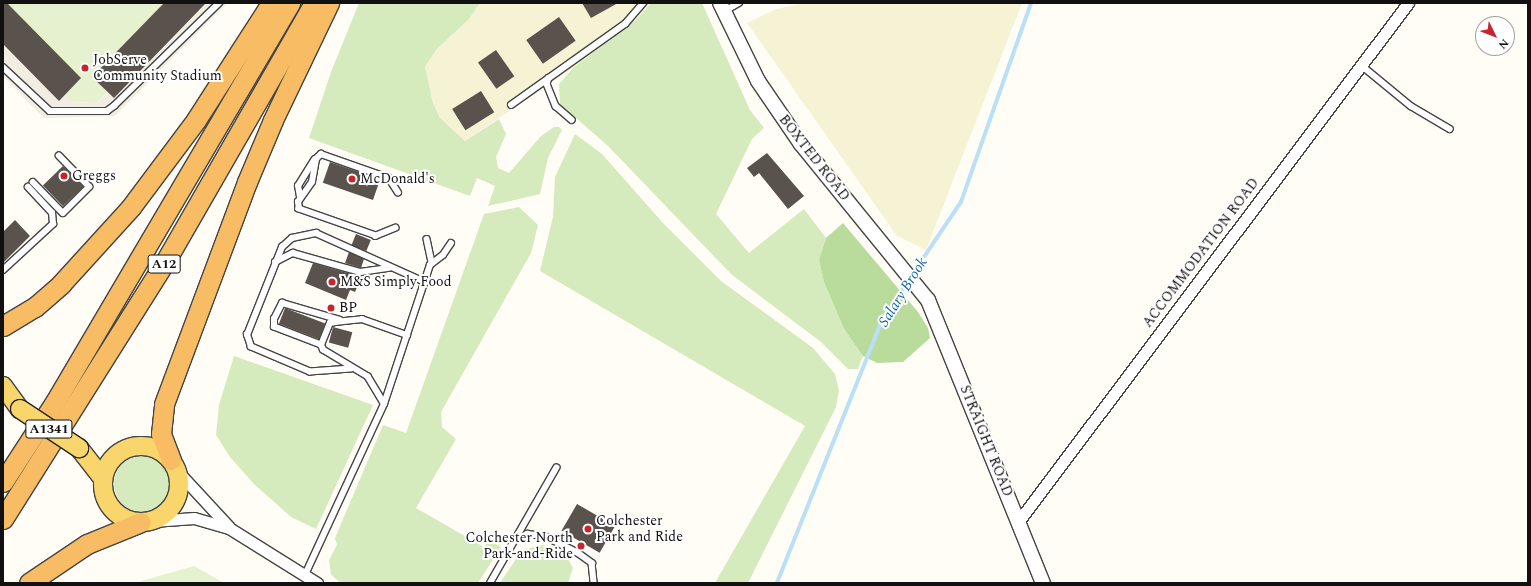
<!DOCTYPE html>
<style>
body{margin:0}
#map{position:relative;width:1531px;height:586px;overflow:hidden;background:#fffdf5;font-family:Spectral,serif}
div>[style]{position:absolute}
.farmland>*{inset:0;background:#f6f3d4}
.green>*{inset:0;background:#d5ebbd}
.round{border-radius:50%}
.forest>*{inset:0;background:#b9dc9c}
.pitch>*{inset:0;background:#e6f2cf}
.plaza>*{inset:0;background:#f1ede2}
.stream>*{height:3.5px;margin:-1.75px;padding:0 1.75px;transform-origin:1.75px;border-radius:1.75px;background:#b9e0f7}
.building>*{inset:0;background:#5a524d;transform-origin:0 0}
.roads{filter:drop-shadow(1px 0 #444) drop-shadow(-1px 0 #444) drop-shadow(0 1px #444) drop-shadow(0 -1px #444)}
.service>*{height:5.5px;margin:-2.75px;padding:0 2.75px;transform-origin:2.75px;border-radius:2.75px;background:#fff}
.minor>*{height:11px;margin:-5.5px;padding:0 5.5px;transform-origin:5.5px;border-radius:5.5px;background:#fff}
.tertiary>*{height:14px;margin:-7px;padding:0 7px;transform-origin:7px;border-radius:7px;background:#fff}
.primary>*{height:18px;margin:-9px;padding:0 9px;transform-origin:9px;border-radius:9px;background:#f9d66b}
.primary>.ring{margin:-9px;padding:0;box-sizing:content-box;background:none;border:18px solid #f9d66b;border-radius:50%}
.trunk>*{height:19px;margin:-9.5px;padding:0 9.5px;transform-origin:9.5px;border-radius:9.5px;background:#f7bc64}
.bridges{filter:drop-shadow(1px 0 #222) drop-shadow(-1px 0 #222) drop-shadow(0 1px #222) drop-shadow(0 -1px #222)}
.primary-bridge>*{height:18px;margin:-9px;padding:0 9px;transform-origin:9px;border-radius:9px;background:#f9d66b}
.dots>*{width:11px;height:11px;translate:-50% -50%;box-sizing:border-box;border:2px solid #fff;border-radius:50%}
span{translate:-50% -50%;white-space:nowrap;text-align:center;line-height:1.15;-webkit-text-stroke:4px #fff;paint-order:stroke}
.shield-label span{padding:1px 3px;background:#fff;border:1px solid;border-radius:3px;-webkit-text-stroke-width:0}
.shield-label{font-size:13px;color:#111;font-weight:700}
.poi-label{font-size:14px;color:#111}
.left{translate:0 -50%;text-align:left}
.right{translate:-100% -50%;text-align:right}
.street-label{font-size:14px;color:#111}
.water-label{font-size:15px;color:#1768a6;font-style:italic}
.frame{position:absolute;inset:0;border:4px solid #111;pointer-events:none}
.north{position:absolute;left:1475px;top:16px;width:40px;height:40px;box-sizing:border-box;background:#fff;border:1px solid #a0a0a0;border-radius:50%;rotate:133deg;font-size:11px;font-weight:700;line-height:16px;text-align:center;color:#111}
.north::after{content:'';display:block;margin:auto;width:14px;height:18px;background:#c4262e;clip-path:polygon(50% 0,100% 100%,50% 72%,0 100%)}
</style>
<div id="map">
<div class="farmland">
<div style="clip-path:polygon(480px 3px,651px 3px,638px 18px,573px 68px,465px 141px,440px 118px,433px 103px,425px 67px,436px 50px,469px 19px)"></div>
<div style="clip-path:polygon(805px 3px,1022px 3px,926px 250px,897px 236px,747px 23px,776px 9px)"></div>
</div>
<div class="green">
<div style="clip-path:polygon(359px 3px,480px 3px,469px 19px,436px 50px,425px 67px,433px 103px,440px 118px,465px 141px,499px 119px,506px 134px,496px 157px,498px 168px,509px 173px,541px 136px,554px 127px,559px 127px,562px 130px,548px 158px,540px 194px,488px 206px,495px 186px,477px 178px,470px 196px,309px 138px,331px 72px)"></div>
<div style="clip-path:polygon(651px 3px,702px 3px,750px 110px,764px 128px,752px 139px,716px 214px,749px 253px,804px 209px,826px 238px,819px 260px,824px 282px,844px 329px,863px 356px,858px 369px,848px 369px,821px 342px,731px 274px,608px 146px,560px 104px,559px 84px,573px 68px,638px 18px)"></div>
<div style="clip-path:polygon(575px 134px,602px 154px,663px 223px,721px 281px,813px 348px,835px 374px,839px 391px,836px 407px,748px 583px,715px 583px,805px 426px,540px 271px,553px 217px,555px 177px)"></div>
<div style="clip-path:polygon(519px 207px,538px 225px,531px 253px,441px 412px,442px 427px,456px 439px,416px 508px,484px 547px,489px 540px,501px 547px,478px 583px,341px 583px,331px 575px,329px 560px,337px 545px,335px 538px,383px 425px,406px 433px,484px 214px)"></div>
<div style="clip-path:polygon(234px 356px,373px 405px,316px 529px,291px 517px,254px 484px,230px 457px,216px 435px,219px 405px)"></div>
<div class="round" style="left:114px;top:456px;width:56px;height:56px"></div>
<div style="clip-path:polygon(543px 545px,568px 559px,573px 568px,568px 583px,500px 583px,522px 550px)"></div>
</div>
<div class="forest">
<div style="clip-path:polygon(843px 223px,918px 312px,928px 328px,930px 338px,903px 362px,877px 363px,863px 356px,844px 329px,824px 282px,819px 260px,826px 238px)"></div>
</div>
<div class="pitch">
<div style="clip-path:polygon(3px 3px,202px 3px,204px 5px,114px 98px,107px 92px,97px 103px,59px 101px,3px 44px)"></div>
<div style="clip-path:polygon(194px 566px,224px 583px,138px 583px,141px 581px)"></div>
</div>
<div class="plaza">
<div style="clip-path:polygon(202px 3px,227px 3px,115px 116px,44px 118px,3px 76px,3px 44px,58px 100px,65px 94px,73px 102px,97px 103px,108px 92px,114px 98px,204px 6px)"></div>
</div>
<div class="stream">
<div style="left:912px;top:275px;width:88px;rotate:-56.1deg"></div>
<div style="left:961px;top:202px;width:211px;rotate:-70.6deg"></div>
<div style="left:777px;top:583px;width:283px;rotate:-68.2deg"></div>
<div style="left:882px;top:320px;width:46px;rotate:-55.6deg"></div>
</div>
<div class="building">
<div style="clip-path:polygon(3px 3px,7px 3px,81px 78px,59px 101px,3px 44px)"></div>
<div style="clip-path:polygon(164px 3px,206px 3px,114px 98px,92px 77px)"></div>
<div style="clip-path:polygon(582px 3px,618px 3px,591px 18px)"></div>
<div style="left:559px;top:17px;width:29px;height:40px;rotate:55deg"></div>
<div style="left:496px;top:50px;width:32px;height:22px;rotate:55deg"></div>
<div style="left:481px;top:91px;width:25px;height:34px;rotate:58deg"></div>
<div style="clip-path:polygon(767px 153px,804px 196px,788px 209px,759px 173px,754px 177px,747px 168px)"></div>
<div style="left:330px;top:162px;width:53px;height:22px;rotate:19deg"></div>
<div style="left:63px;top:166px;width:29px;height:28px;rotate:46deg"></div>
<div style="clip-path:polygon(15px 220px,30px 236px,3px 263px,3px 232px)"></div>
<div style="left:356px;top:234px;width:16px;height:12px;rotate:22deg"></div>
<div style="clip-path:polygon(349px 252px,364px 259px,361px 268px,345px 263px)"></div>
<div style="clip-path:polygon(313px 263px,358px 276px,357px 279px,360px 280px,355px 292px,350px 290px,346px 300px,305px 283px)"></div>
<div style="left:285px;top:308px;width:43px;height:17px;rotate:21deg"></div>
<div style="left:333px;top:327px;width:20px;height:16px;rotate:15deg"></div>
<div style="left:577px;top:504px;width:44px;height:31px;rotate:30deg"></div>
</div>
<div class="roads">
<div class="service">
<div style="left:725px;top:11px;width:16px;rotate:-30deg"></div>
<div style="left:1361px;top:65px;width:65px;rotate:39.4deg"></div>
<div style="left:1411px;top:106px;width:45px;rotate:30.5deg"></div>
<div style="left:3px;top:67px;width:64px;rotate:43.1deg"></div>
<div style="left:50px;top:111px;width:57px"></div>
<div style="left:107px;top:111px;width:9px;rotate:-36deg"></div>
<div style="left:114px;top:106px;width:147px;rotate:-44.4deg"></div>
<div style="left:549px;top:78px;width:6px;rotate:108deg"></div>
<div style="left:547px;top:84px;width:24px;rotate:68deg"></div>
<div style="left:556px;top:106px;width:21px;rotate:41deg"></div>
<div style="left:511px;top:105px;width:140px;rotate:-35.4deg"></div>
<div style="left:625px;top:24px;width:28px;rotate:-49deg"></div>
<div style="left:33px;top:182px;width:43px;rotate:45.9deg"></div>
<div style="left:63px;top:213px;width:37px;rotate:-45deg"></div>
<div style="left:89px;top:187px;width:43px;rotate:-134.1deg"></div>
<div style="left:300px;top:197px;width:11px;rotate:-100deg"></div>
<div style="left:298px;top:186px;width:31px;rotate:-58deg"></div>
<div style="left:396px;top:228px;width:22px;rotate:158deg"></div>
<div style="left:376px;top:236px;width:82px;rotate:-160.7deg"></div>
<div style="left:299px;top:209px;width:7px;rotate:-98deg"></div>
<div style="left:298px;top:202px;width:24px;rotate:-55deg"></div>
<div style="left:312px;top:182px;width:23px;rotate:-80deg"></div>
<div style="left:316px;top:159px;width:7px;rotate:-45deg"></div>
<div style="left:321px;top:154px;width:72px;rotate:19.4deg"></div>
<div style="left:389px;top:178px;width:17px;rotate:57deg"></div>
<div style="left:427px;top:239px;width:24px;rotate:78deg"></div>
<div style="left:275px;top:262px;width:20px;rotate:-27deg"></div>
<div style="left:293px;top:253px;width:70px;rotate:15.8deg"></div>
<div style="left:360px;top:272px;width:29px;rotate:-8deg"></div>
<div style="left:3px;top:270px;width:68px;rotate:-42.6deg"></div>
<div style="left:53px;top:224px;width:11px;rotate:-95deg"></div>
<div style="left:52px;top:213px;width:35px;rotate:-133deg"></div>
<div style="left:321px;top:345px;width:50px;rotate:-159deg"></div>
<div style="left:274px;top:327px;width:8px;rotate:-90deg"></div>
<div style="left:274px;top:319px;width:18px;rotate:-63deg"></div>
<div style="left:282px;top:303px;width:60px;rotate:16.3deg"></div>
<div style="left:351px;top:369px;width:41px;rotate:175.8deg"></div>
<div style="left:310px;top:372px;width:64px;rotate:-157deg"></div>
<div style="left:251px;top:347px;width:13px;rotate:-108deg"></div>
<div style="left:247px;top:335px;width:95px;rotate:-68.3deg"></div>
<div style="left:282px;top:247px;width:13px;rotate:-42deg"></div>
<div style="left:292px;top:238px;width:25px;rotate:-12deg"></div>
<div style="left:316px;top:233px;width:120px;rotate:24.2deg"></div>
<div style="left:384px;top:404px;width:31px;rotate:-121deg"></div>
<div style="left:368px;top:377px;width:52px;rotate:-149deg"></div>
<div style="left:323px;top:350px;width:5px;rotate:-112deg"></div>
<div style="left:321px;top:345px;width:24px;rotate:-68deg"></div>
<div style="left:330px;top:323px;width:5px;rotate:-11deg"></div>
<div style="left:335px;top:322px;width:27px;rotate:-6deg"></div>
<div style="left:362px;top:319px;width:48px;rotate:19.6deg"></div>
<div style="left:514px;top:541px;width:15px;rotate:-28deg"></div>
<div style="left:527px;top:534px;width:18px;rotate:6deg"></div>
<div style="left:545px;top:536px;width:36px;rotate:27deg"></div>
<div style="left:577px;top:552px;width:19px;rotate:36deg"></div>
<div style="left:592px;top:563px;width:20px;rotate:84deg"></div>
<div style="left:305px;top:575px;width:188px;rotate:-65.2deg"></div>
<div style="left:384px;top:404px;width:146px;rotate:-71.7deg"></div>
<div style="left:430px;top:265px;width:16px;rotate:-38deg"></div>
<div style="left:443px;top:255px;width:14px;rotate:-56deg"></div>
<div style="left:490px;top:583px;width:133px;rotate:-60.1deg"></div>
</div>
<div class="minor">
<div style="left:178px;top:472px;width:75px;rotate:47.2deg"></div>
<div style="left:153px;top:521px;width:41px;rotate:-4.2deg"></div>
<div style="left:194px;top:518px;width:36px;rotate:16deg"></div>
<div style="left:229px;top:528px;width:104px;rotate:32deg"></div>
<div style="left:1018px;top:522px;width:649px;rotate:-53.08deg"></div>
</div>
<div class="tertiary">
<div style="left:720px;top:3px;width:87px;rotate:64deg"></div>
<div style="left:758px;top:81px;width:76px;rotate:55.7deg"></div>
<div style="left:801px;top:144px;width:201px;rotate:50.9deg"></div>
<div style="left:928px;top:300px;width:305px;rotate:67.9deg"></div>
</div>
<div class="primary">
<div style="left:3px;top:386px;width:29px;rotate:54deg"></div>
<div class="ring" style="left:103px;top:446px;width:58px;height:58px"></div>
<div style="left:79px;top:448px;width:39px;rotate:52deg"></div>
</div>
<div class="trunk">
<div style="left:3px;top:326px;width:37px;rotate:-31deg"></div>
<div style="left:35px;top:307px;width:35px;rotate:-41deg"></div>
<div style="left:61px;top:284px;width:104px;rotate:-47.7deg"></div>
<div style="left:131px;top:207px;width:109px;rotate:-53.2deg"></div>
<div style="left:196px;top:120px;width:139px;rotate:-57.3deg"></div>
<div style="left:171px;top:460px;width:28px;rotate:-111deg"></div>
<div style="left:161px;top:434px;width:30px;rotate:-84deg"></div>
<div style="left:164px;top:404px;width:237px;rotate:-69.5deg"></div>
<div style="left:247px;top:182px;width:67px;rotate:-67.2deg"></div>
<div style="left:273px;top:120px;width:130px;rotate:-64.4deg"></div>
<div style="left:3px;top:482px;width:95px;rotate:-57deg"></div>
<div style="left:55px;top:402px;width:463px;rotate:-59.5deg"></div>
<div style="left:3px;top:519px;width:312px;rotate:-57.8deg"></div>
<div style="left:169px;top:255px;width:291px;rotate:-60.1deg"></div>
<div style="left:29px;top:583px;width:70px;rotate:-33.9deg"></div>
<div style="left:87px;top:544px;width:58px;rotate:-22.2deg"></div>
</div>
</div>
<div class="bridges">
<div class="primary-bridge">
<div style="left:20px;top:409px;width:71px;rotate:33.5deg"></div>
</div>
</div>
<div class="dots">
<div style="left:85px;top:68px;background:#c4262e"></div>
<div style="left:64px;top:176px;background:#c4262e"></div>
<div style="left:352px;top:179px;background:#c4262e"></div>
<div style="left:332px;top:282px;background:#c4262e"></div>
<div style="left:331px;top:308px;background:#c4262e"></div>
<div style="left:588px;top:529px;background:#c4262e"></div>
<div style="left:581px;top:546px;background:#c4262e"></div>
</div>
<div class="shield-label">
<span style="left:164px;top:264px">A12</span>
<span style="left:49px;top:429px">A1341</span>
</div>
<div class="poi-label">
<span class="left" style="left:93px;top:68px">JobServe<br>Community Stadium</span>
<span class="left" style="left:72px;top:176px">Greggs</span>
<span class="left" style="left:360px;top:179px">McDonald's</span>
<span class="left" style="left:340px;top:282px">M&amp;S Simply Food</span>
<span class="left" style="left:339px;top:308px">BP</span>
<span class="left" style="left:596px;top:529px">Colchester<br>Park and Ride</span>
<span class="right" style="left:573px;top:546px">Colchester North<br>Park-and-Ride</span>
</div>
<div class="street-label">
<span style="left:814px;top:158px;rotate:52deg">BOXTED ROAD</span>
<span style="left:1201px;top:253px;rotate:-53deg">ACCOMMODATION ROAD</span>
<span style="left:986px;top:441px;rotate:68deg">STRAIGHT ROAD</span>
</div>
<div class="water-label">
<span style="left:903px;top:292px;rotate:-58deg">Salary Brook</span>
</div>
<div class="frame"></div>
<div class="north">N</div>
</div>
